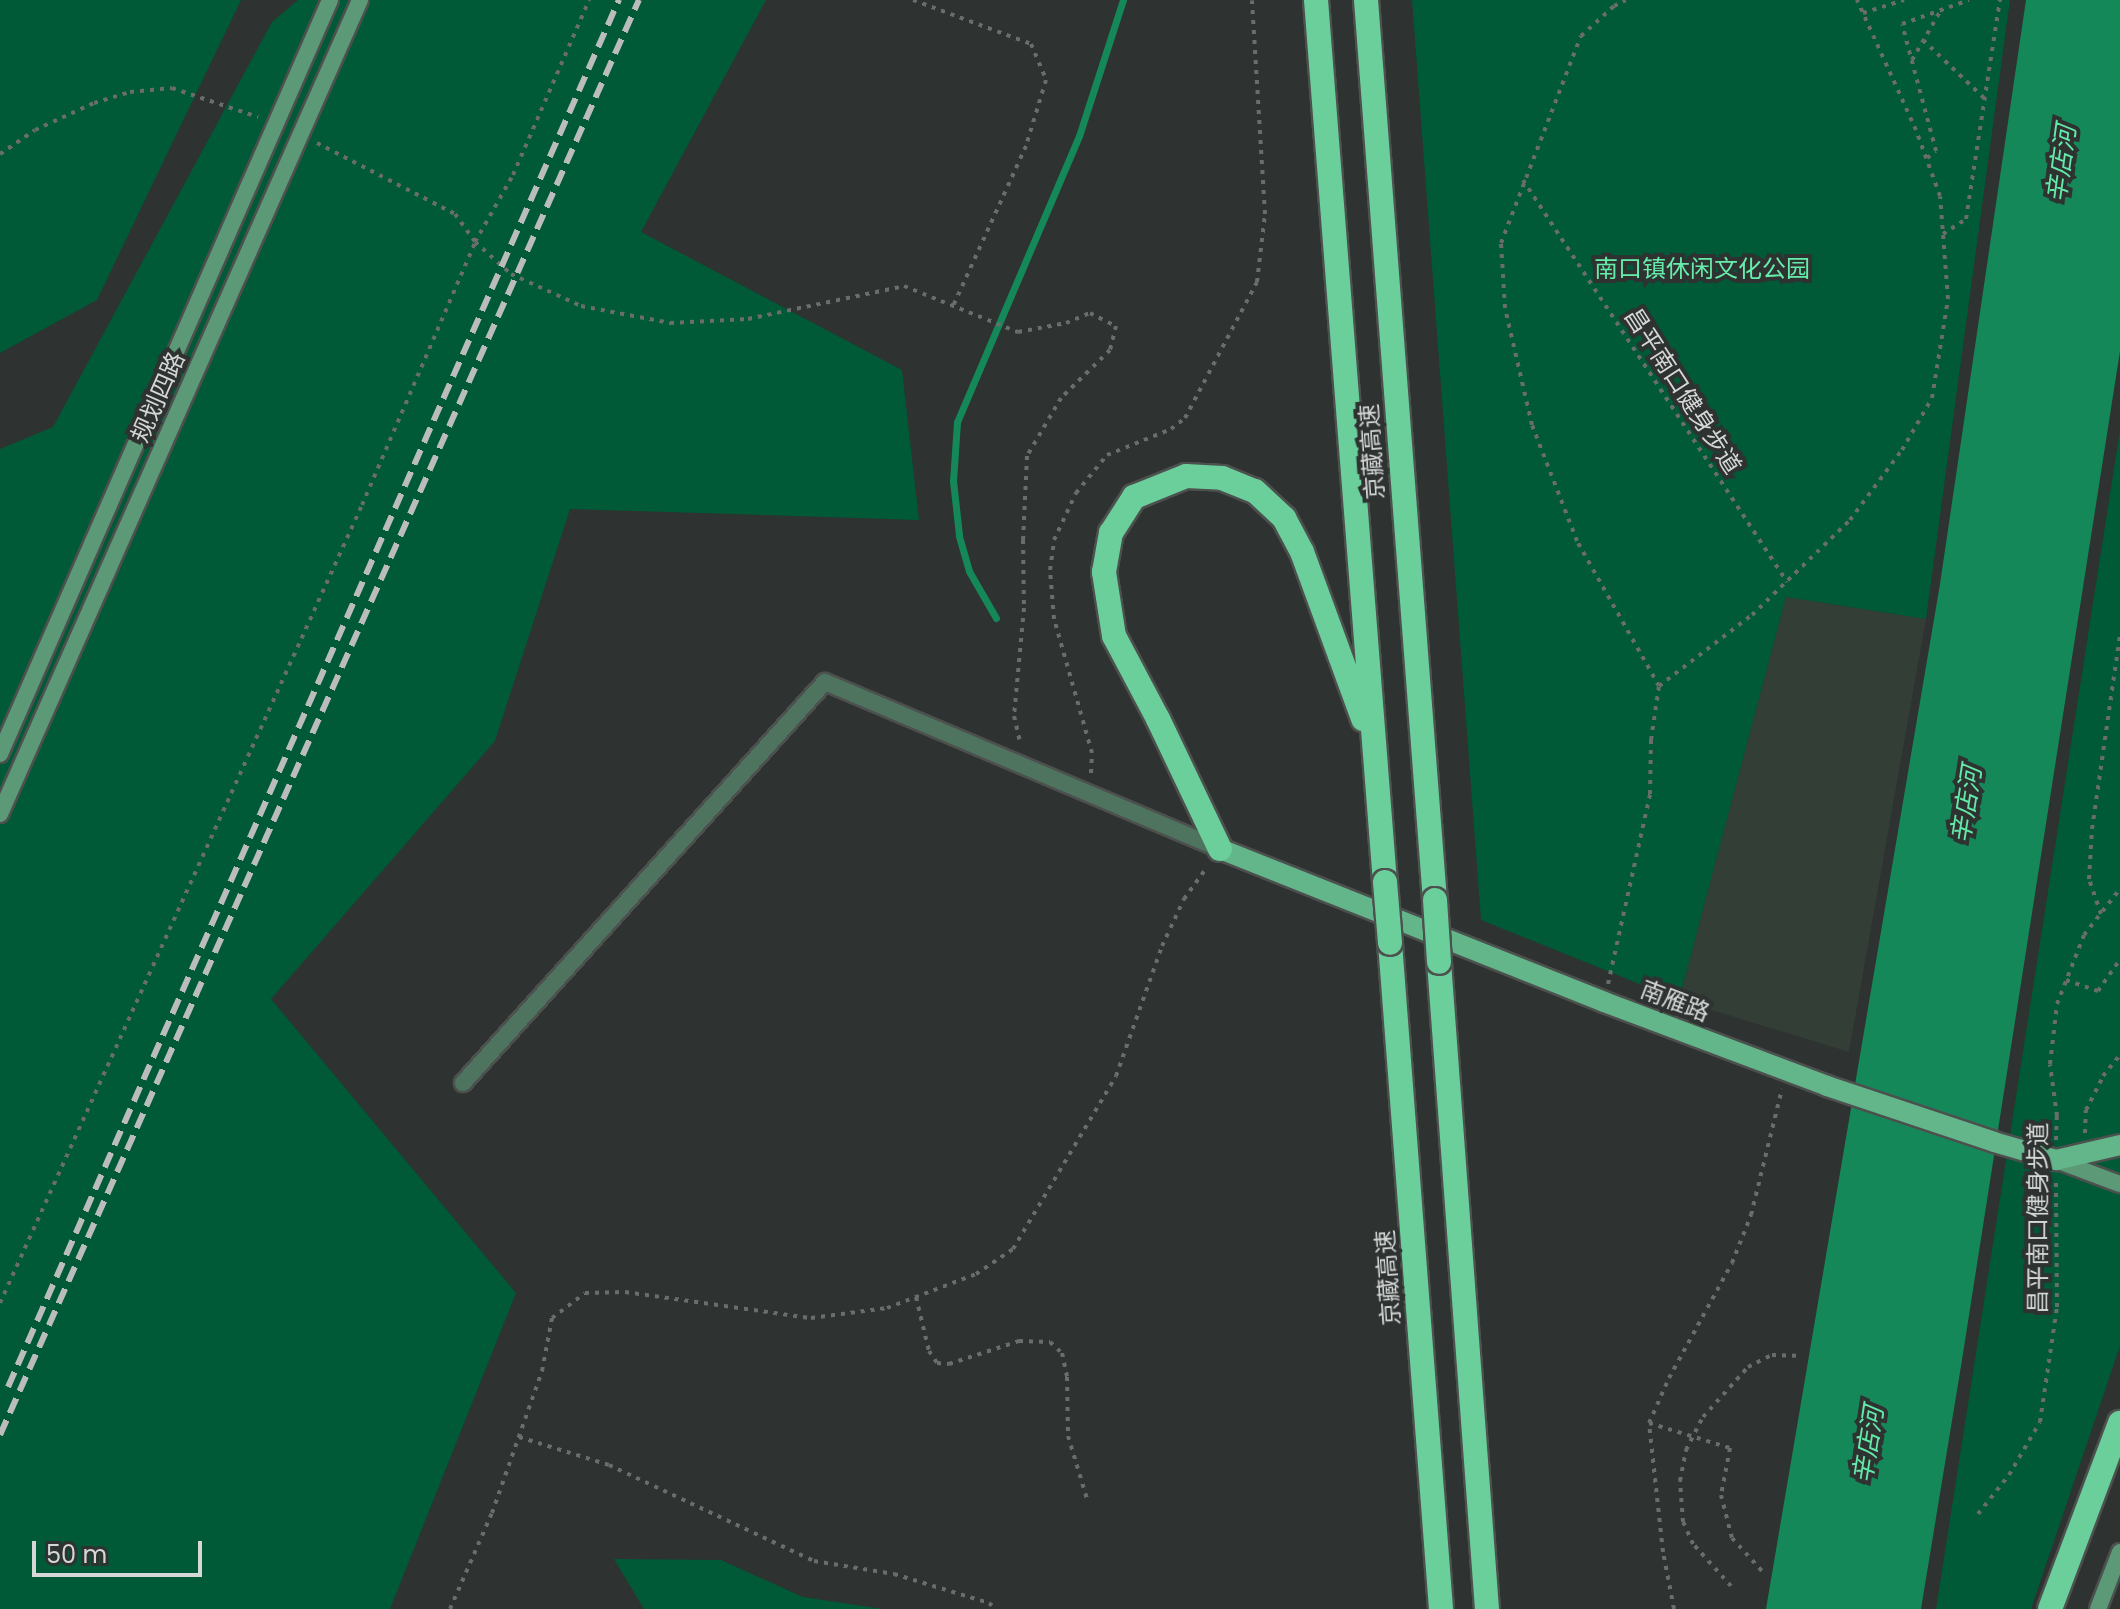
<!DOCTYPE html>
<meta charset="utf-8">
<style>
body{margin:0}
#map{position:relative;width:2120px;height:1609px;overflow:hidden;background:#2e3230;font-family:Poppins,"Noto Sans SC",sans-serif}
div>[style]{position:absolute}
.built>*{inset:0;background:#333e37}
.green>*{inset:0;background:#005937}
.water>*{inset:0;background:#158859}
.stream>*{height:7px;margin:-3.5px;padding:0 3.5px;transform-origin:3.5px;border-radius:3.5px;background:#158859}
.path>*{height:4px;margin-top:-2px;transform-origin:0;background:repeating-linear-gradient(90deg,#696d6b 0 4px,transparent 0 10px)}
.roads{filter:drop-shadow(2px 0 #4c504e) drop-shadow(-2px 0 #4c504e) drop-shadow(0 2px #4c504e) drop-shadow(0 -2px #4c504e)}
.street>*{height:16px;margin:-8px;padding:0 8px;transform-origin:8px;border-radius:8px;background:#4e745f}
.secondary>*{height:16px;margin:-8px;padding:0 8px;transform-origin:8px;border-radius:8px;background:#5b9977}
.primary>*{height:20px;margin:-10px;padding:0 10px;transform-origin:10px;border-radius:10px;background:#63b58a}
.highway>*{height:24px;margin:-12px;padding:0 12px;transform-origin:12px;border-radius:12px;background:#6bcf9b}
.rail>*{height:6px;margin-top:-3px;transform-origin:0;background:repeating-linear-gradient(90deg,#babdbc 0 16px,transparent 0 24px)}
.bridges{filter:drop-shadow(2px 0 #4c504e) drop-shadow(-2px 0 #4c504e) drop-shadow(0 2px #4c504e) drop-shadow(0 -2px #4c504e)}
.highway-bridge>*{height:24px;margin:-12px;padding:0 12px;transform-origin:12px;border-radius:12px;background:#6bcf9b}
span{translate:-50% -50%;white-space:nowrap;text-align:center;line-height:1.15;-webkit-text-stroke:8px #2e3230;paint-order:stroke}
.park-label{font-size:24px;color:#67edab}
.street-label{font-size:24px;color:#d5d8d7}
.water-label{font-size:26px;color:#63e9a8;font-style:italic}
.scale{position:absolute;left:32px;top:1541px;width:170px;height:36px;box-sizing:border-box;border:4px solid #d5d8d7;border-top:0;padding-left:10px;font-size:24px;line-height:28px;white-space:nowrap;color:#d5d8d7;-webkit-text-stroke:6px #2e3230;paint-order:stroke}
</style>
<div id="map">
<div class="built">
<div style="clip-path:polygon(1786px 597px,1926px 619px,1849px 1052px,1679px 1000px)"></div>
</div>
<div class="green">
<div style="clip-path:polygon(0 0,241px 0,97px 300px,0 353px)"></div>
<div style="clip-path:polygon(298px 0,766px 0,641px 232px,902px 370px,919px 520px,570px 509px,495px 741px,271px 999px,516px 1293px,390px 1609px,0 1609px,0 449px,53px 427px,272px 22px)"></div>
<div style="clip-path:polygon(1412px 0,2010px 0,1926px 619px,1786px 597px,1679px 1000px,1481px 920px)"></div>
<div style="clip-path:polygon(2120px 430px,2120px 1346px,2031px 1609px,1936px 1609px)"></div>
<div style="clip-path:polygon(614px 1559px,721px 1560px,803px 1597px,883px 1609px,644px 1609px)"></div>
</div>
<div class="water">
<div style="clip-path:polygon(2026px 0,2120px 0,2120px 351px,1962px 1360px,1921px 1609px,1766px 1609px,1940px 584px)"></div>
</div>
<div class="stream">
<div style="left:996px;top:618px;width:54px;rotate:-119.9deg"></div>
<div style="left:969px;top:571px;width:37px;rotate:-106deg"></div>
<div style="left:959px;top:535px;width:54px;rotate:-96.3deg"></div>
<div style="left:953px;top:481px;width:59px;rotate:-86.1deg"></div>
<div style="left:957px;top:422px;width:311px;rotate:-66.9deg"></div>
<div style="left:1079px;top:136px;width:143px;rotate:-72.1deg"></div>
</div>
<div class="path">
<div style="left:913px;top:0;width:126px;rotate:20.4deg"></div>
<div style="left:1031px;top:44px;width:39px;rotate:67deg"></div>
<div style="left:1046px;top:80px;width:69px;rotate:106.9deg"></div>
<div style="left:1026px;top:146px;width:176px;rotate:114.5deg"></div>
<div style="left:1863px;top:13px;width:43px;rotate:-17.6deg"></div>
<div style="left:1923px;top:40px;width:86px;rotate:43.6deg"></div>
<div style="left:1912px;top:60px;width:58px;rotate:-59.9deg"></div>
<div style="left:317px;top:143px;width:155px;rotate:27.2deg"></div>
<div style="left:455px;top:214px;width:34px;rotate:54deg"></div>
<div style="left:475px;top:242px;width:48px;rotate:41.6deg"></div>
<div style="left:511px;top:274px;width:77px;rotate:24.6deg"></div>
<div style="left:581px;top:306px;width:91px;rotate:10.8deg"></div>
<div style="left:670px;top:323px;width:78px;rotate:-2.9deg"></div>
<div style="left:748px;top:319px;width:159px;rotate:-11.9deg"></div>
<div style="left:904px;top:286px;width:123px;rotate:22deg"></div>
<div style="left:1018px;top:332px;width:49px;rotate:-10.6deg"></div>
<div style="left:1066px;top:323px;width:26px;rotate:-23deg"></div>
<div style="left:1090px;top:313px;width:29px;rotate:27deg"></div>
<div style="left:1116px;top:326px;width:25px;rotate:104deg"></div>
<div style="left:1110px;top:350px;width:69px;rotate:135.6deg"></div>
<div style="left:1061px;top:398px;width:67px;rotate:120.4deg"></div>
<div style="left:1027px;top:456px;width:84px;rotate:92.7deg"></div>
<div style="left:1023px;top:540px;width:68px;rotate:89.2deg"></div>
<div style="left:1024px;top:608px;width:108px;rotate:95.3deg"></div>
<div style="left:1014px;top:716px;width:28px;rotate:77deg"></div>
<div style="left:0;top:154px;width:42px;rotate:-34.4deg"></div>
<div style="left:35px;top:130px;width:65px;rotate:-24.6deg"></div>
<div style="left:94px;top:103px;width:38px;rotate:-17deg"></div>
<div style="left:130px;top:92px;width:42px;rotate:-5.4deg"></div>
<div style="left:172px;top:88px;width:91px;rotate:18.6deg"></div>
<div style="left:1927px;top:158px;width:11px;rotate:-38deg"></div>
<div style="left:1936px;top:151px;width:131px;rotate:-105deg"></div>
<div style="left:1902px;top:24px;width:71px;rotate:-19.7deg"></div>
<div style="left:1523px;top:180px;width:481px;rotate:56.7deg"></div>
<div style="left:1943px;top:234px;width:27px;rotate:-33deg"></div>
<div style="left:1966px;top:219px;width:222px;rotate:-81.2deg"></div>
<div style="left:1659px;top:686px;width:117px;rotate:-37.4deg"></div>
<div style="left:1752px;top:615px;width:136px;rotate:-44.1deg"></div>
<div style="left:1850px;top:520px;width:87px;rotate:-53.4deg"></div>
<div style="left:1902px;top:450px;width:60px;rotate:-60deg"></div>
<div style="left:1932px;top:398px;width:100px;rotate:-80.8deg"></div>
<div style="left:1948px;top:299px;width:103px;rotate:-94.4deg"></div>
<div style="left:1940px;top:196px;width:70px;rotate:-110deg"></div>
<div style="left:1916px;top:130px;width:143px;rotate:-114.4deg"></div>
<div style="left:1091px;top:773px;width:20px;rotate:-87deg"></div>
<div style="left:1092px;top:753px;width:139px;rotate:-105.8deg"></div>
<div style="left:1054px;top:619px;width:49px;rotate:-94.7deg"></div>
<div style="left:1050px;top:570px;width:30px;rotate:-82deg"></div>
<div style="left:1054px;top:540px;width:52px;rotate:-64.9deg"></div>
<div style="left:1076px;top:493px;width:49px;rotate:-50.8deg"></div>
<div style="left:1107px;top:455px;width:69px;rotate:-22.1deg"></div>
<div style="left:1171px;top:429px;width:18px;rotate:-38deg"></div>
<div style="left:1185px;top:418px;width:154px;rotate:-62.1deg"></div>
<div style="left:1257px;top:282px;width:68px;rotate:-83.3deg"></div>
<div style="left:1265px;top:214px;width:214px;rotate:-93.5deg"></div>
<div style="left:2101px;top:914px;width:37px;rotate:-109deg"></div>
<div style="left:2089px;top:879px;width:50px;rotate:-86.6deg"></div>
<div style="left:2092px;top:829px;width:196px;rotate:-81.8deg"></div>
<div style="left:2066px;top:980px;width:34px;rotate:19deg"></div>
<div style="left:2098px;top:991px;width:38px;rotate:-55deg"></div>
<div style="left:1608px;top:984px;width:195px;rotate:-77.5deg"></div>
<div style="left:1650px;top:794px;width:54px;rotate:-88.9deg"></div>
<div style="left:1651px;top:740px;width:55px;rotate:-81.6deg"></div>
<div style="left:1659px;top:686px;width:167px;rotate:-119.5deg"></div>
<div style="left:1577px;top:541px;width:124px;rotate:-111.2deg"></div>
<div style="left:1532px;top:425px;width:120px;rotate:-103deg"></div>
<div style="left:1505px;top:308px;width:65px;rotate:-93.5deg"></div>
<div style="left:1501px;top:243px;width:222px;rotate:-68.9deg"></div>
<div style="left:1581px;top:36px;width:45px;rotate:-42.3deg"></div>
<div style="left:1614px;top:6px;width:13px;rotate:-27deg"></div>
<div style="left:2085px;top:1133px;width:23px;rotate:-88deg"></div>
<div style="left:2086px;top:1110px;width:38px;rotate:-63deg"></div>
<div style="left:2103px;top:1076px;width:27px;rotate:-51deg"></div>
<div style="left:2056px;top:1140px;width:24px;rotate:-88deg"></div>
<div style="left:2057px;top:1116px;width:52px;rotate:-97.7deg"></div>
<div style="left:2050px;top:1064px;width:60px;rotate:-83.3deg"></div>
<div style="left:2057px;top:1004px;width:74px;rotate:-68.6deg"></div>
<div style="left:2084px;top:935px;width:58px;rotate:-52deg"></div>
<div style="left:916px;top:1297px;width:56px;rotate:76.5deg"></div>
<div style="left:929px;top:1351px;width:14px;rotate:56deg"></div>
<div style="left:937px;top:1363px;width:12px;rotate:5deg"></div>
<div style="left:949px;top:1364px;width:74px;rotate:-18.2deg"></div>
<div style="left:1019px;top:1341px;width:31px;rotate:2deg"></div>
<div style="left:1050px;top:1342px;width:16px;rotate:43deg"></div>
<div style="left:1062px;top:1353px;width:25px;rotate:78deg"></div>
<div style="left:1067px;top:1377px;width:59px;rotate:89deg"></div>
<div style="left:1068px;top:1436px;width:66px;rotate:73.2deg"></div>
<div style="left:0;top:1303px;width:876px;rotate:-65.6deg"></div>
<div style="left:362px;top:505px;width:286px;rotate:-66.7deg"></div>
<div style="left:475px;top:242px;width:77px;rotate:-60.4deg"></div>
<div style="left:513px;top:175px;width:191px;rotate:-66.5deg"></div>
<div style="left:1649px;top:1423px;width:85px;rotate:17.2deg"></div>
<div style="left:1730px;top:1448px;width:48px;rotate:100.8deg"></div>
<div style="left:1721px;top:1495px;width:44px;rotate:75.7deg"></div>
<div style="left:1732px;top:1538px;width:45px;rotate:47.7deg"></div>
<div style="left:519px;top:1437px;width:94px;rotate:17.3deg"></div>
<div style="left:609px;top:1465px;width:226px;rotate:25.1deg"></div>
<div style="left:814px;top:1561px;width:81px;rotate:9.2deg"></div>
<div style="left:894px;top:1574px;width:99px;rotate:17deg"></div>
<div style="left:989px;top:1603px;width:9px;rotate:41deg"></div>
<div style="left:1978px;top:1514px;width:50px;rotate:-51.5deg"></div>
<div style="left:2009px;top:1475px;width:61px;rotate:-59.7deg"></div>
<div style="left:2040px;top:1422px;width:116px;rotate:-81.6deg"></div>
<div style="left:2057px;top:1307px;width:126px;rotate:-90.5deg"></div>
<div style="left:1731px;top:1586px;width:57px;rotate:-132.1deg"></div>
<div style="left:1693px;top:1544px;width:24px;rotate:-114deg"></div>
<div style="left:1683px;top:1522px;width:41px;rotate:-94.2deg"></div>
<div style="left:1680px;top:1481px;width:32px;rotate:-79deg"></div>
<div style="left:1686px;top:1450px;width:37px;rotate:-63deg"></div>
<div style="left:1703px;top:1417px;width:67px;rotate:-48deg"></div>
<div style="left:1748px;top:1367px;width:27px;rotate:-27deg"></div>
<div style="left:1772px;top:1355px;width:25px;rotate:2deg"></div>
<div style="left:450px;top:1609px;width:105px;rotate:-66.4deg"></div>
<div style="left:492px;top:1513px;width:151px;rotate:-70.6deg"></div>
<div style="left:542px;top:1371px;width:54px;rotate:-79.3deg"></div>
<div style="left:552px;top:1318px;width:41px;rotate:-37.1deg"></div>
<div style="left:585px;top:1293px;width:40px;rotate:-1.4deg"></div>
<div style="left:625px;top:1292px;width:188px;rotate:8deg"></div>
<div style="left:811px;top:1318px;width:77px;rotate:-7.5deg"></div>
<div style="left:887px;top:1308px;width:95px;rotate:-20.9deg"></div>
<div style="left:976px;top:1274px;width:45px;rotate:-34deg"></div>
<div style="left:1013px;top:1249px;width:201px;rotate:-59.2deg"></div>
<div style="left:1116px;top:1076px;width:138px;rotate:-70.5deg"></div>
<div style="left:1162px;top:946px;width:52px;rotate:-64.9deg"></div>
<div style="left:1184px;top:899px;width:39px;rotate:-54deg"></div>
<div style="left:1674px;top:1609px;width:58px;rotate:-100.9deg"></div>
<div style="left:1663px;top:1552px;width:130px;rotate:-96.2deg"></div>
<div style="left:1649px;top:1423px;width:49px;rotate:-66deg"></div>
<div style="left:1669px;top:1378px;width:131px;rotate:-61.3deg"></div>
<div style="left:1732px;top:1263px;width:52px;rotate:-68.4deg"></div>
<div style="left:1751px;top:1215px;width:130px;rotate:-76.2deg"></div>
</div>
<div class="roads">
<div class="street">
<div style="left:463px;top:1083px;width:540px;rotate:-47.93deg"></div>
<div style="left:825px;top:682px;width:429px;rotate:22.9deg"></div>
</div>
<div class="secondary">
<div style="left:0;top:754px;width:823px;rotate:-66.36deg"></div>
<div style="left:0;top:814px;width:890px;rotate:-66.14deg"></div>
<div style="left:2056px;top:1160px;width:68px;rotate:20.6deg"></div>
<div style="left:2098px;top:1609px;width:61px;rotate:-68.9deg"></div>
</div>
<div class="primary">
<div style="left:1220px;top:849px;width:413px;rotate:21.7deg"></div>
<div style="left:1604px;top:1002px;width:238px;rotate:20.6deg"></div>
<div style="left:1827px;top:1086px;width:176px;rotate:18.5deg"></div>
<div style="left:1994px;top:1142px;width:65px;rotate:16.2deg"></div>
<div style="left:2056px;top:1160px;width:66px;rotate:-13.2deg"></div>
</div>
<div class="highway">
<div style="left:1316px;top:0;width:885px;rotate:85.53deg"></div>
<div style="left:1366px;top:0;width:903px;rotate:85.62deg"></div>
<div style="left:1220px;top:849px;width:144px;rotate:-115.5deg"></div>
<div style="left:1158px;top:719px;width:94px;rotate:-117.9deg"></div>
<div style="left:1114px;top:636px;width:65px;rotate:-98.9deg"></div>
<div style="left:1104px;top:572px;width:40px;rotate:-80deg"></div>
<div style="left:1111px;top:533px;width:43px;rotate:-57.4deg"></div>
<div style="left:1134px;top:497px;width:56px;rotate:-22deg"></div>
<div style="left:1186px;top:476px;width:36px;rotate:3deg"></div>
<div style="left:1222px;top:478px;width:35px;rotate:22deg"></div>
<div style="left:1255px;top:491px;width:40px;rotate:43deg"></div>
<div style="left:1284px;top:518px;width:38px;rotate:62deg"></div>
<div style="left:1302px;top:552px;width:178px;rotate:69.9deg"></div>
<div style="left:1390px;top:943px;width:668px;rotate:85.62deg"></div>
<div style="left:1439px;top:962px;width:649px;rotate:85.76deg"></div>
<div style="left:2050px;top:1609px;width:199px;rotate:-69.4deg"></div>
</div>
</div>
<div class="rail">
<div style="left:8px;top:1387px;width:1516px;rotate:-66.23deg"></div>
<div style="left:0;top:1435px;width:1571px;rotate:-66deg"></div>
</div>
<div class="bridges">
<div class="highway-bridge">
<div style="left:1385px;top:882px;width:61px;rotate:85.3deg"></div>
<div style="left:1435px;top:900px;width:62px;rotate:86.3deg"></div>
</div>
</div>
<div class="park-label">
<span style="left:1702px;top:269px">南口镇休闲文化公园</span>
</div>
<div class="street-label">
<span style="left:1683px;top:391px;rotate:57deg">昌平南口健身步道</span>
<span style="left:158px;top:397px;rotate:-66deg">规划四路</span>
<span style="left:1372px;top:452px;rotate:-94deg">京藏高速</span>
<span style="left:1675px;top:1001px;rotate:21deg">南雁路</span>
<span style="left:2038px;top:1218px;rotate:-90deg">昌平南口健身步道</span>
<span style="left:1388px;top:1278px;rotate:-94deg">京藏高速</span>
</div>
<div class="water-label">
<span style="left:2062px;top:164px;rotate:-82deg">辛店河</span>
<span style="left:1967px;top:805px;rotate:-81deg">辛店河</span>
<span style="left:1869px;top:1445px;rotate:-81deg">辛店河</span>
</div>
<div class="scale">50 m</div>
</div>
